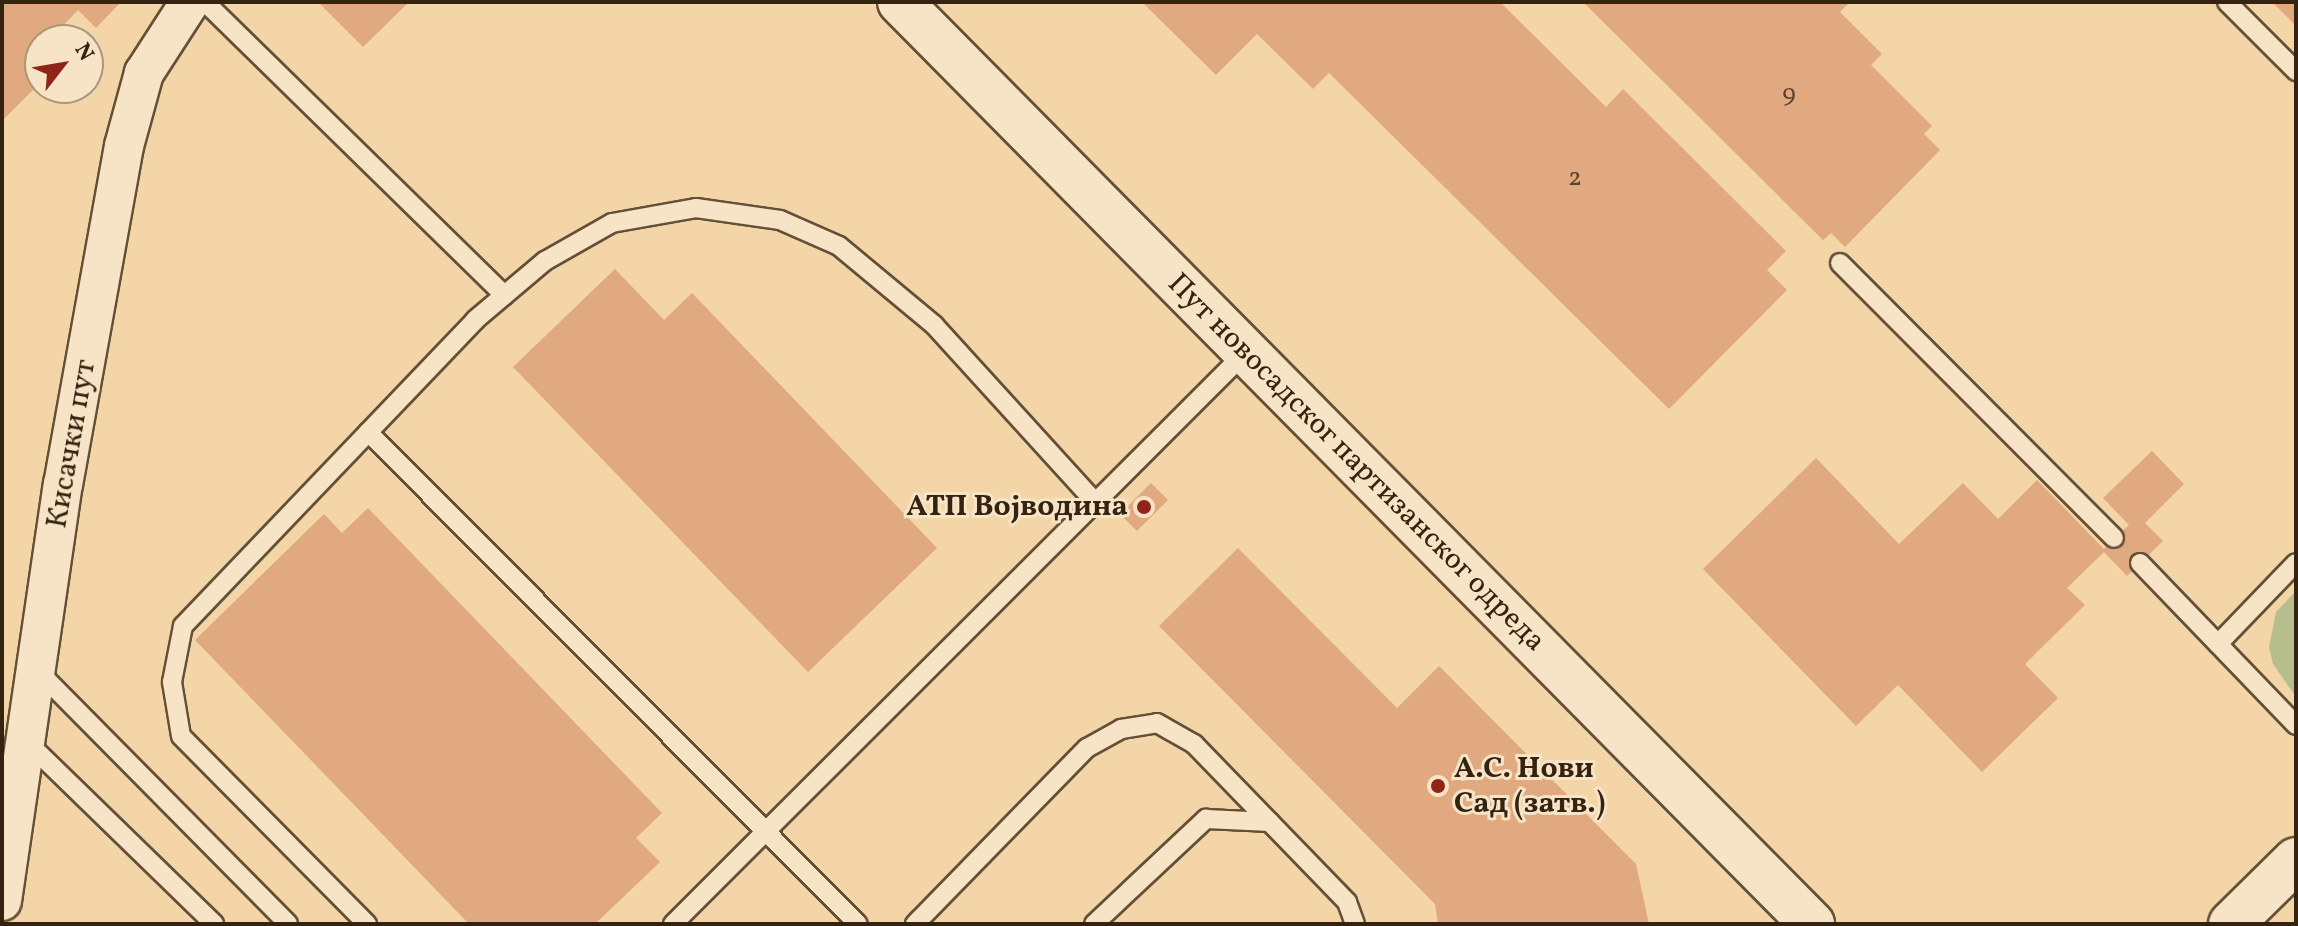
<!DOCTYPE html>
<meta charset="utf-8">
<style>
body{margin:0}
#map{position:relative;width:2298px;height:926px;overflow:hidden;background:#f3d5a8;font-family:Vollkorn,serif}
div>[style]{position:absolute}
.green>*{inset:0;background:#b5be8c}
.building>*{inset:0;background:#e0a97f;transform-origin:0 0}
.roads{filter:drop-shadow(2px 0 #635036) drop-shadow(-2px 0 #635036) drop-shadow(0 2px #635036) drop-shadow(0 -2px #635036)}
.service>*{height:18px;margin:-9px;padding:0 9px;transform-origin:9px;border-radius:9px;background:#f7e4c6}
.minor>*{height:38px;margin:-19px;padding:0 19px;transform-origin:19px;border-radius:19px;background:#f7e4c6}
.tertiary>*{height:44px;margin:-22px;padding:0 22px;transform-origin:22px;border-radius:22px;background:#f7e4c6}
.secondary>*{height:44px;margin:-22px;padding:0 22px;transform-origin:22px;border-radius:22px;background:#f7e4c6}
.dots>*{width:22px;height:22px;translate:-50% -50%;box-sizing:border-box;border:4px solid #f7e4c6;border-radius:50%}
span{translate:-50% -50%;white-space:nowrap;text-align:center;line-height:1.15;-webkit-text-stroke:6px #f7e4c6;paint-order:stroke}
.number-label{font-size:26px;color:#5e442c}
.number-label span{-webkit-text-stroke-width:0}
.street-label{font-size:30px;color:#332310}
.poi-label{font-size:30px;color:#332310;font-weight:700}
.right{translate:-100% -50%;text-align:right}
.left{translate:0 -50%;text-align:left}
.frame{position:absolute;inset:0;border:4px solid #332310;pointer-events:none}
.north{position:absolute;left:24px;top:24px;width:80px;height:80px;box-sizing:border-box;background:#f7e4c6;border:2px solid #a9977d;border-radius:50%;rotate:59deg;font-size:22px;font-weight:700;line-height:32px;text-align:center;color:#332310}
.north::after{content:'';display:block;margin:auto;width:28px;height:36px;background:#8f2418;clip-path:polygon(50% 0,100% 100%,50% 72%,0 100%)}
</style>
<div id="map">
<div class="green">
<div style="clip-path:polygon(2296px 591px,2296px 697px,2273px 664px,2269px 647px,2276px 612px)"></div>
</div>
<div class="building">
<div style="clip-path:polygon(2px 2px,121px 2px,96px 28px,78px 10px,58px 31px,67px 40px,40px 40px,40px 83px,2px 121px)"></div>
<div style="clip-path:polygon(318px 2px,409px 2px,363px 47px)"></div>
<div style="clip-path:polygon(1142px 2px,1500px 2px,1606px 107px,1623px 89px,1786px 251px,1767px 270px,1787px 290px,1669px 409px,1329px 73px,1313px 89px,1257px 34px,1216px 75px)"></div>
<div style="clip-path:polygon(1583px 2px,1850px 2px,1840px 12px,1882px 54px,1871px 65px,1932px 126px,1924px 134px,1940px 150px,1845px 247px,1831px 233px,1823px 240px)"></div>
<div style="clip-path:polygon(2272px 2px,2296px 2px,2296px 26px)"></div>
<div style="clip-path:polygon(615px 269px,664px 320px,692px 293px,937px 548px,808px 672px,513px 367px)"></div>
<div style="clip-path:polygon(2152px 451px,2184px 484px,2145px 523px,2163px 541px,2127px 576px,2104px 552px,2067px 588px,2085px 605px,2025px 664px,2058px 698px,1982px 772px,1898px 685px,1856px 726px,1703px 569px,1816px 458px,1899px 544px,1963px 483px,1998px 519px,2037px 480px,2104px 549px,2129px 525px,2103px 498px)"></div>
<div style="left:1151px;top:483px;width:24px;height:44px;rotate:45deg"></div>
<div style="clip-path:polygon(368px 508px,662px 813px,636px 838px,660px 862px,595px 924px,469px 924px,195px 640px,324px 514px,342px 533px)"></div>
<div style="clip-path:polygon(1238px 548px,1397px 708px,1439px 666px,1636px 864px,1649px 924px,1438px 924px,1435px 904px,1159px 626px)"></div>
</div>
<div class="roads">
<div class="service">
<div style="left:205px;top:2px;width:419px;rotate:44.4deg"></div>
<div style="left:2227px;top:2px;width:98px;rotate:45deg"></div>
<div style="left:1840px;top:263px;width:388px;rotate:45.1deg"></div>
<div style="left:368px;top:432px;width:694px;rotate:45.12deg"></div>
<div style="left:2140px;top:563px;width:225px;rotate:46.1deg"></div>
<div style="left:2218px;top:644px;width:112px;rotate:-46.1deg"></div>
<div style="left:37px;top:670px;width:357px;rotate:45.3deg"></div>
<div style="left:25px;top:740px;width:264px;rotate:44.2deg"></div>
<div style="left:367px;top:924px;width:264px;rotate:-134.7deg"></div>
<div style="left:181px;top:736px;width:55px;rotate:-99.5deg"></div>
<div style="left:172px;top:682px;width:57px;rotate:-78.9deg"></div>
<div style="left:183px;top:626px;width:423px;rotate:-46.3deg"></div>
<div style="left:475px;top:320px;width:92px;rotate:-40.1deg"></div>
<div style="left:545px;top:261px;width:77px;rotate:-29.6deg"></div>
<div style="left:612px;top:223px;width:85px;rotate:-10.1deg"></div>
<div style="left:696px;top:208px;width:85px;rotate:8.1deg"></div>
<div style="left:780px;top:220px;width:64px;rotate:23.8deg"></div>
<div style="left:839px;top:246px;width:124px;rotate:39.7deg"></div>
<div style="left:934px;top:325px;width:242px;rotate:47.7deg"></div>
<div style="left:673px;top:924px;width:810px;rotate:-44.95deg"></div>
<div style="left:915px;top:924px;width:246px;rotate:-45.7deg"></div>
<div style="left:1087px;top:748px;width:39px;rotate:-29deg"></div>
<div style="left:1121px;top:729px;width:36px;rotate:-9deg"></div>
<div style="left:1157px;top:723px;width:43px;rotate:29.6deg"></div>
<div style="left:1194px;top:744px;width:220px;rotate:45.9deg"></div>
<div style="left:1347px;top:902px;width:23px;rotate:70deg"></div>
<div style="left:1094px;top:924px;width:154px;rotate:-43.2deg"></div>
<div style="left:1206px;top:819px;width:64px;rotate:2.7deg"></div>
</div>
<div class="minor">
<div style="left:2px;top:901px;width:420px;rotate:-81.7deg"></div>
<div style="left:63px;top:485px;width:344px;rotate:-79.8deg"></div>
<div style="left:124px;top:146px;width:76px;rotate:-74.7deg"></div>
<div style="left:144px;top:73px;width:85px;rotate:-57.1deg"></div>
</div>
<div class="tertiary">
<div style="left:900px;top:2px;width:1297px;rotate:45.31deg"></div>
</div>
<div class="secondary">
<div style="left:2231px;top:924px;width:91px;rotate:-44.6deg"></div>
</div>
</div>
<div class="dots">
<div style="left:1144px;top:507px;background:#8f2418"></div>
<div style="left:1438px;top:786px;background:#8f2418"></div>
</div>
<div class="number-label">
<span style="left:1789px;top:95px">9</span>
<span style="left:1575px;top:179px">2</span>
</div>
<div class="street-label">
<span style="left:72px;top:444px;rotate:-80deg">Кисачки пут</span>
<span style="left:1356px;top:463px;rotate:45deg">Пут новосадског партизанског одреда</span>
</div>
<div class="poi-label">
<span class="right" style="left:1128px;top:507px">АТП Војводина</span>
<span class="left" style="left:1454px;top:786px">А.С. Нови<br>Сад (затв.)</span>
</div>
<div class="frame"></div>
<div class="north">N</div>
</div>
